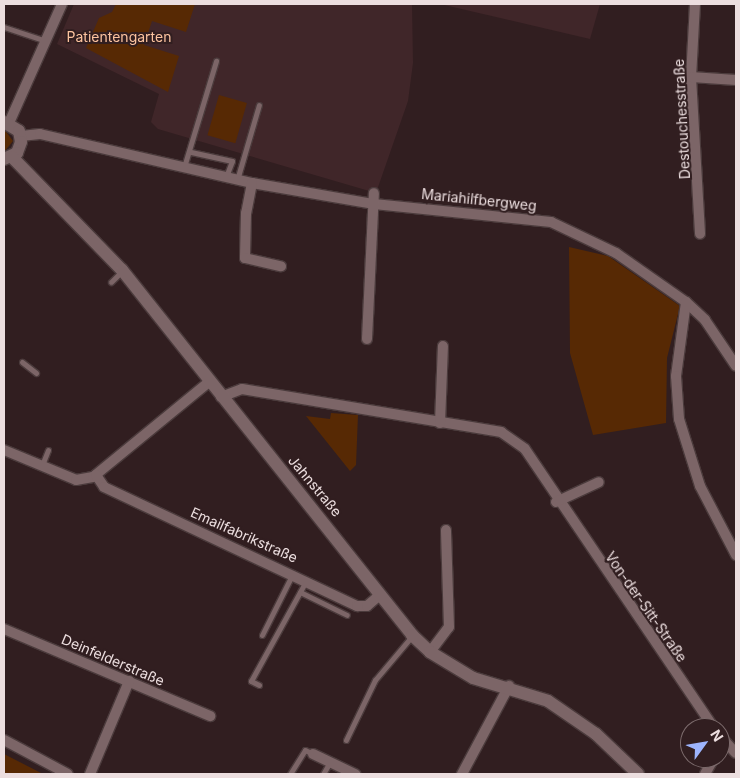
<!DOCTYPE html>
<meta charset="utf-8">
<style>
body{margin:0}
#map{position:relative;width:740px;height:778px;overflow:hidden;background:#311e20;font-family:Inter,sans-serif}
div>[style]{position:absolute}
.built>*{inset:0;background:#402629}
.green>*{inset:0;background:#572904;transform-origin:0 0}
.roads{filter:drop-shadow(1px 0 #4b3b3c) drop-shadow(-1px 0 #4b3b3c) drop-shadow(0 1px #4b3b3c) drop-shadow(0 -1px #4b3b3c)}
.service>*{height:5px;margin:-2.5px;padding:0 2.5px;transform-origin:2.5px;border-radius:2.5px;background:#7c6567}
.minor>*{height:10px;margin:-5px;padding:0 5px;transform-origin:5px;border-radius:5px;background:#7c6567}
.tertiary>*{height:12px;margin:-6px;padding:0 6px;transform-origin:6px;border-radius:6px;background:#7c6567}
span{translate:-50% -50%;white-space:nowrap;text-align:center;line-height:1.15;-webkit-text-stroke:4px #311e20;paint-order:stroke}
.park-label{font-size:14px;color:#fcc39f}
.street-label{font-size:14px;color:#ecdedf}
.frame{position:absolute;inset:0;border:5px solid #ecdedf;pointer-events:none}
.north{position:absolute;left:680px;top:718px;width:50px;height:50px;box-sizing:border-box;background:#311e20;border:1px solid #7c6b6c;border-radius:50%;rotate:58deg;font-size:14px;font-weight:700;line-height:20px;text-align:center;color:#ecdedf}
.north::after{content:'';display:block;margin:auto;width:18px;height:22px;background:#9db4fd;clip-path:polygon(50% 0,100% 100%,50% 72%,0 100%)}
</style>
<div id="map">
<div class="built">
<div style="clip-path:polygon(74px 4px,412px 4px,413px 63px,408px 101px,376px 193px,158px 129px,151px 122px,159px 94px,57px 44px)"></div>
<div style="clip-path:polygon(440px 4px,600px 4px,590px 39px)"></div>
</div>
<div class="green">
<div style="clip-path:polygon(116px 4px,195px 4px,186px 32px,152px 21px,144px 45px,179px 56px,168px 92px,86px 48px,99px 18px,112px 12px)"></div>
<div style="left:219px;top:95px;width:29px;height:42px;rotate:16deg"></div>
<div style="clip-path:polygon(4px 129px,13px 141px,4px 152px)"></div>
<div style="clip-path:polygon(569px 247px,608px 256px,680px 306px,667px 358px,666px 423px,593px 435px,570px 353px)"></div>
<div style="clip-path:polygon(331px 413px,358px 415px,356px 465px,350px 471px,306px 416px,330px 419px)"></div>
<div style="clip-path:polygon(4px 754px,43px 774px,4px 774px)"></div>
</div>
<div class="roads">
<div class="service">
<div style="left:4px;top:27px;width:44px;rotate:18.4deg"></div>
<div style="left:191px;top:152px;width:42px;rotate:12.4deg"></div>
<div style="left:232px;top:161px;width:17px;rotate:111deg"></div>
<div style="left:184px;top:167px;width:111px;rotate:-73.2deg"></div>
<div style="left:237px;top:180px;width:78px;rotate:-73.7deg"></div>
<div style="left:111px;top:282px;width:16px;rotate:-45deg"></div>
<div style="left:22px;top:362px;width:18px;rotate:38deg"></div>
<div style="left:42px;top:465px;width:16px;rotate:-68deg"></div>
<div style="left:300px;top:592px;width:52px;rotate:26.1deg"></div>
<div style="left:262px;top:635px;width:67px;rotate:-63.4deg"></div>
<div style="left:259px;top:685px;width:9px;rotate:-153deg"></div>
<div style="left:251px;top:681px;width:114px;rotate:-61.2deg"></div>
<div style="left:346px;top:740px;width:67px;rotate:-64.2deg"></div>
<div style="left:375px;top:680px;width:57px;rotate:-49.9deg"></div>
<div style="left:290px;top:774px;width:28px;rotate:-58deg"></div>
<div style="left:305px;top:750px;width:9px;rotate:27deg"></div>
<div style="left:323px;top:774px;width:14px;rotate:-60deg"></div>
</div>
<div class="minor">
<div style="left:695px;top:4px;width:73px;rotate:93.1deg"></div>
<div style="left:691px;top:77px;width:157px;rotate:86.7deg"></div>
<div style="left:691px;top:77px;width:45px;rotate:3.8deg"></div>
<div style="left:9px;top:123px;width:130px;rotate:-66deg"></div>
<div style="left:21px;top:136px;width:19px;rotate:-6deg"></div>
<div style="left:40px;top:134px;width:218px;rotate:13deg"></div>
<div style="left:252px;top:183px;width:124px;rotate:9.8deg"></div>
<div style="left:374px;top:204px;width:178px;rotate:5.8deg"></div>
<div style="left:551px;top:222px;width:72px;rotate:25.5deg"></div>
<div style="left:616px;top:253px;width:85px;rotate:35deg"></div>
<div style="left:686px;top:302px;width:26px;rotate:43deg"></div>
<div style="left:705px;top:320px;width:55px;rotate:56deg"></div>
<div style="left:252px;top:183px;width:31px;rotate:101deg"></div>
<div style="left:246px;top:213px;width:45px;rotate:91.3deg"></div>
<div style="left:245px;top:258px;width:37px;rotate:13deg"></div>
<div style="left:686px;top:302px;width:75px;rotate:97.7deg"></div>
<div style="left:676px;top:376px;width:43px;rotate:86deg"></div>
<div style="left:679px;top:419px;width:70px;rotate:72.6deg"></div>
<div style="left:700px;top:486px;width:78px;rotate:62.4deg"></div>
<div style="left:367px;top:339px;width:146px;rotate:-87.3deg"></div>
<div style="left:221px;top:397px;width:22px;rotate:-21deg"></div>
<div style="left:242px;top:389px;width:263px;rotate:9.4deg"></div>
<div style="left:501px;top:432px;width:29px;rotate:35deg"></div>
<div style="left:525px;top:449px;width:337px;rotate:55.9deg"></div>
<div style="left:440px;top:423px;width:77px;rotate:-87.8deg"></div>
<div style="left:4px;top:450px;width:78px;rotate:22.6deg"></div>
<div style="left:76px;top:480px;width:17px;rotate:-10deg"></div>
<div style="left:93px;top:477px;width:150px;rotate:-39.3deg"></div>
<div style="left:96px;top:475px;width:14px;rotate:56deg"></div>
<div style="left:104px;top:487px;width:280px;rotate:25.2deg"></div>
<div style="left:357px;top:606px;width:10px"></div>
<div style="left:367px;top:606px;width:18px;rotate:-41deg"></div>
<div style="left:556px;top:502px;width:47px;rotate:-24.9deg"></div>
<div style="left:4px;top:629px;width:224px;rotate:22.9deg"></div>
<div style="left:430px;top:652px;width:31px;rotate:-53deg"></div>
<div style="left:449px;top:627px;width:97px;rotate:-91.8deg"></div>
<div style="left:720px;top:736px;width:23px;rotate:47deg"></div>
<div style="left:4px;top:740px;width:72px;rotate:28deg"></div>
<div style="left:313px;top:754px;width:47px;rotate:25.5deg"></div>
<div style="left:90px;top:774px;width:101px;rotate:-67.2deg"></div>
<div style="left:462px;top:774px;width:100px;rotate:-61.9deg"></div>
<div style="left:705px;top:774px;width:18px;rotate:-61deg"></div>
</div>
<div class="tertiary">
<div style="left:4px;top:122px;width:17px;rotate:31deg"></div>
<div style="left:19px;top:131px;width:11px;rotate:80deg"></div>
<div style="left:21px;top:142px;width:12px;rotate:110deg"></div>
<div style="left:17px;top:153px;width:14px;rotate:155deg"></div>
<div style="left:12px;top:157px;width:158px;rotate:45.8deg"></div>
<div style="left:122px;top:270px;width:466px;rotate:51.5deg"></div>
<div style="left:412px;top:635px;width:25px;rotate:43deg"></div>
<div style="left:430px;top:652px;width:50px;rotate:31.2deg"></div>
<div style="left:473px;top:678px;width:78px;rotate:17deg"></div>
<div style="left:548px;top:701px;width:58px;rotate:34.5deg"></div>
<div style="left:596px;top:734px;width:58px;rotate:43.6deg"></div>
</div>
</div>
<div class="park-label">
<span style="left:119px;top:37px">Patientengarten</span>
</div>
<div class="street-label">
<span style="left:682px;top:119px;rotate:-93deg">Destouchesstraße</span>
<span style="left:479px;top:200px;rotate:6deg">Mariahilfbergweg</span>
<span style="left:315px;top:486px;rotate:50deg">Jahnstraße</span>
<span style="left:244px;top:535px;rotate:24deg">Emailfabrikstraße</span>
<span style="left:646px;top:607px;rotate:55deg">Von-der-Sitt-Straße</span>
<span style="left:113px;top:660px;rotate:23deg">Deinfelderstraße</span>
</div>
<div class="frame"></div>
<div class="north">N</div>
</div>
